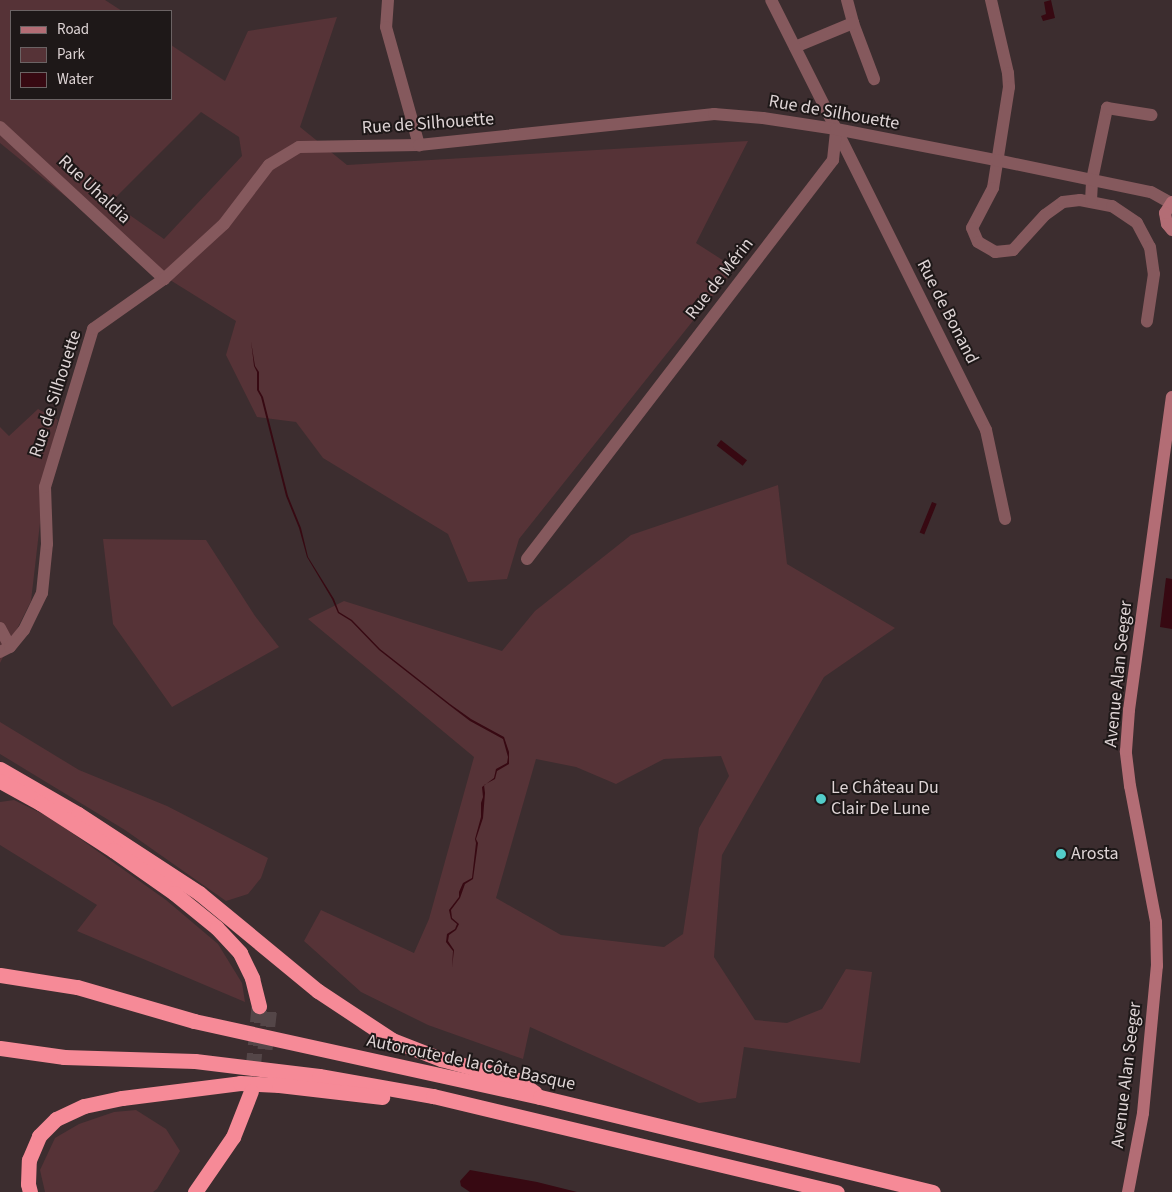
<!DOCTYPE html>
<meta charset="utf-8">
<style>
body{margin:0}
#map{position:relative;width:1172px;height:1192px;overflow:hidden;background:#3c2d2f;font-family:"Source Sans 3",sans-serif}
div>[style]{position:absolute}
.green>*{inset:0;background:#563337}
.water>*{inset:0;background:#370912;transform-origin:0 0}
.motorway-tunnel>*{height:15px;margin-top:-7.5px;transform-origin:0;background:repeating-linear-gradient(90deg,#544648 0 15px,transparent 0 23px)}
.minor>*{height:12px;margin:-6px;padding:0 6px;transform-origin:6px;border-radius:6px;background:#85595d}
.secondary>*{height:12px;margin:-6px;padding:0 6px;transform-origin:6px;border-radius:6px;background:#b36d75}
.motorway>*{height:15px;margin:-7.5px;padding:0 7.5px;transform-origin:7.5px;border-radius:7.5px;background:#f68a97}
.dots>*{width:14px;height:14px;translate:-50% -50%;box-sizing:border-box;border:2px solid #1e1818;border-radius:50%}
span{translate:-50% -50%;white-space:nowrap;text-align:center;line-height:1.15;-webkit-text-stroke:4px #1e1818;paint-order:stroke}
.street-label{font-size:18px;color:#ded4d5}
.poi-label{font-size:18px;color:#ded4d5}
.left{translate:0 -50%;text-align:left}
.legend{position:absolute;left:10px;top:10px;width:162px;height:90px;box-sizing:border-box;background:#1e1818;border:1px solid #6b6364;margin:0;padding:6px 9px;list-style:none;font-size:15px;color:#ded4d5}
.legend li{display:flex;align-items:center;gap:10px;height:25px}
.legend b{width:25px;border:1px solid #6b6364}
</style>
<div id="map">
<div class="green">
<div style="clip-path:polygon(evenodd,0 0,105px 0,122px 11px,11px 11px,11px 99px,171px 99px,171px 45px,225px 81px,248px 31px,337px 17px,300px 127px,347px 165px,748px 141px,696px 243px,735px 268px,519px 539px,507px 579px,468px 582px,448px 534px,323px 458px,296px 422px,257px 417px,226px 355px,236px 321px,162px 275px,0 143px,0 0,201px 112px,239px 137px,242px 156px,164px 239px,111px 202px,201px 112px)"></div>
<div style="clip-path:polygon(38px 409px,58px 420px,45px 480px,31px 601px,0 663px,0 427px,9px 436px)"></div>
<div style="clip-path:polygon(evenodd,778px 485px,787px 564px,895px 628px,824px 677px,748px 809px,722px 855px,714px 957px,755px 1020px,787px 1023px,822px 1009px,846px 969px,872px 972px,860px 1063px,744px 1047px,736px 1098px,699px 1103px,530px 1027px,523px 1059px,428px 1025px,361px 992px,304px 941px,321px 910px,414px 953px,429px 919px,474px 757px,308px 619px,344px 601px,502px 651px,535px 611px,631px 535px,778px 485px,721px 756px,729px 776px,699px 828px,683px 934px,664px 947px,561px 935px,496px 898px,536px 759px,576px 767px,616px 784px,664px 759px,721px 756px)"></div>
<div style="clip-path:polygon(103px 539px,206px 540px,255px 616px,279px 647px,172px 707px,113px 624px)"></div>
<div style="clip-path:polygon(0 722px,79px 770px,167px 806px,268px 858px,261px 878px,248px 894px,226px 901px,125px 830px,0 754px)"></div>
<div style="clip-path:polygon(14px 800px,51px 818px,166px 900px,218px 944px,242px 983px,245px 1002px,77px 931px,97px 905px,0 845px,0 802px)"></div>
<div style="clip-path:polygon(136px 1110px,166px 1129px,180px 1151px,157px 1189px,153px 1192px,45px 1192px,40px 1170px,55px 1138px,79px 1124px,114px 1112px)"></div>
</div>
<div class="water">
<div style="clip-path:polygon(1051px 0,1055px 18px,1043px 21px,1041px 16px,1046px 14px,1044px 2px)"></div>
<div style="clip-path:polygon(251px 341px,255px 366px,259px 372px,259px 390px,263px 397px,288px 496px,301px 528px,308px 557px,334px 599px,339px 612px,352px 620px,380px 649px,450px 704px,471px 719px,504px 737px,509px 752px,509px 764px,497px 771px,495px 779px,484px 785px,485px 793px,483px 818px,476px 839px,478px 843px,473px 879px,465px 884px,460px 898px,451px 910px,452px 918px,459px 924px,456px 930px,449px 935px,448px 941px,454px 950px,452px 968px,453px 951px,446px 942px,447px 934px,455px 929px,457px 924px,451px 919px,449px 910px,459px 897px,459px 892px,463px 883px,472px 878px,476px 843px,475px 839px,481px 817px,481px 803px,483px 797px,482px 787px,494px 778px,496px 769px,507px 763px,508px 757px,503px 739px,470px 721px,449px 705px,379px 650px,351px 621px,338px 613px,332px 599px,307px 557px,299px 528px,286px 496px,261px 397px,257px 390px,257px 372px,254px 366px)"></div>
<div style="left:721px;top:440px;width:33px;height:7px;rotate:38deg"></div>
<div style="left:932px;top:502px;width:5px;height:33px;rotate:22deg"></div>
<div style="clip-path:polygon(1166px 578px,1172px 579px,1172px 629px,1160px 627px)"></div>
<div style="clip-path:polygon(470px 1170px,537px 1182px,577px 1192px,470px 1192px,461px 1186px,460px 1181px)"></div>
</div>
<div class="motorway-tunnel">
<div style="left:265px;top:1049px;width:43px;rotate:-83.4deg"></div>
<div style="left:251px;top:1091px;width:85px;rotate:-84.6deg"></div>
</div>
<div class="minor">
<div style="left:388px;top:0;width:27px;rotate:94deg"></div>
<div style="left:386px;top:27px;width:123px;rotate:74.4deg"></div>
<div style="left:847px;top:0;width:24px;rotate:75deg"></div>
<div style="left:853px;top:23px;width:60px;rotate:69.4deg"></div>
<div style="left:991px;top:0;width:75px;rotate:76.9deg"></div>
<div style="left:1008px;top:73px;width:14px;rotate:86deg"></div>
<div style="left:1009px;top:87px;width:102px;rotate:99deg"></div>
<div style="left:993px;top:188px;width:45px;rotate:117.7deg"></div>
<div style="left:972px;top:228px;width:15px;rotate:67deg"></div>
<div style="left:978px;top:242px;width:20px;rotate:30deg"></div>
<div style="left:995px;top:252px;width:18px;rotate:-6deg"></div>
<div style="left:1013px;top:250px;width:47px;rotate:-47.6deg"></div>
<div style="left:1045px;top:215px;width:22px;rotate:-36deg"></div>
<div style="left:1063px;top:202px;width:17px;rotate:-7deg"></div>
<div style="left:1080px;top:200px;width:33px;rotate:11deg"></div>
<div style="left:1112px;top:206px;width:30px;rotate:34deg"></div>
<div style="left:1137px;top:223px;width:27px;rotate:62deg"></div>
<div style="left:1150px;top:247px;width:27px;rotate:82deg"></div>
<div style="left:1154px;top:274px;width:48px;rotate:98.5deg"></div>
<div style="left:795px;top:47px;width:63px;rotate:-22.5deg"></div>
<div style="left:0;top:127px;width:224px;rotate:42.8deg"></div>
<div style="left:836px;top:129px;width:336px;rotate:63.5deg"></div>
<div style="left:986px;top:430px;width:91px;rotate:77.9deg"></div>
<div style="left:1091px;top:201px;width:21px;rotate:-87deg"></div>
<div style="left:1092px;top:180px;width:74px;rotate:-78.2deg"></div>
<div style="left:1107px;top:108px;width:45px;rotate:9deg"></div>
<div style="left:527px;top:559px;width:503px;rotate:-52.51deg"></div>
<div style="left:833px;top:160px;width:31px;rotate:-84deg"></div>
<div style="left:836px;top:129px;width:144px;rotate:-116.7deg"></div>
<div style="left:0;top:628px;width:21px;rotate:62deg"></div>
<div style="left:0;top:652px;width:11px;rotate:-27deg"></div>
<div style="left:10px;top:647px;width:22px;rotate:-51deg"></div>
<div style="left:24px;top:630px;width:41px;rotate:-64.1deg"></div>
<div style="left:42px;top:593px;width:49px;rotate:-84.2deg"></div>
<div style="left:47px;top:544px;width:57px;rotate:-92deg"></div>
<div style="left:45px;top:487px;width:165px;rotate:-73.1deg"></div>
<div style="left:93px;top:329px;width:87px;rotate:-35.2deg"></div>
<div style="left:164px;top:279px;width:81px;rotate:-42.5deg"></div>
<div style="left:224px;top:224px;width:74px;rotate:-52.7deg"></div>
<div style="left:269px;top:165px;width:35px;rotate:-31deg"></div>
<div style="left:299px;top:147px;width:120px;rotate:-1deg"></div>
<div style="left:419px;top:145px;width:297px;rotate:-6deg"></div>
<div style="left:714px;top:114px;width:49px;rotate:4.7deg"></div>
<div style="left:763px;top:118px;width:74px;rotate:8.6deg"></div>
<div style="left:836px;top:129px;width:163px;rotate:11deg"></div>
<div style="left:996px;top:160px;width:158px;rotate:11.7deg"></div>
<div style="left:1151px;top:192px;width:23px;rotate:29deg"></div>
</div>
<div class="secondary">
<div style="left:1172px;top:202px;width:13px;rotate:122deg"></div>
<div style="left:1165px;top:213px;width:11px;rotate:80deg"></div>
<div style="left:1167px;top:224px;width:8px;rotate:50deg"></div>
<div style="left:1128px;top:1192px;width:80px;rotate:-79.2deg"></div>
<div style="left:1143px;top:1113px;width:148px;rotate:-84.6deg"></div>
<div style="left:1157px;top:966px;width:44px;rotate:-91.3deg"></div>
<div style="left:1156px;top:922px;width:138px;rotate:-100.8deg"></div>
<div style="left:1130px;top:786px;width:35px;rotate:-97deg"></div>
<div style="left:1126px;top:751px;width:41px;rotate:-85.8deg"></div>
<div style="left:1129px;top:710px;width:316px;rotate:-82.2deg"></div>
</div>
<div class="motorway">
<div style="left:0;top:769px;width:90px;rotate:30deg"></div>
<div style="left:78px;top:814px;width:145px;rotate:33.1deg"></div>
<div style="left:199px;top:893px;width:154px;rotate:39.5deg"></div>
<div style="left:318px;top:991px;width:89px;rotate:33.5deg"></div>
<div style="left:392px;top:1040px;width:53px;rotate:21.2deg"></div>
<div style="left:441px;top:1059px;width:79px;rotate:15.4deg"></div>
<div style="left:517px;top:1080px;width:22px;rotate:36deg"></div>
<div style="left:0;top:781px;width:46px;rotate:28.8deg"></div>
<div style="left:40px;top:803px;width:87px;rotate:32.8deg"></div>
<div style="left:113px;top:850px;width:75px;rotate:35.2deg"></div>
<div style="left:174px;top:893px;width:55px;rotate:39.1deg"></div>
<div style="left:217px;top:928px;width:34px;rotate:47deg"></div>
<div style="left:240px;top:953px;width:28px;rotate:64deg"></div>
<div style="left:252px;top:978px;width:29px;rotate:76deg"></div>
<div style="left:0;top:975px;width:78px;rotate:8.9deg"></div>
<div style="left:77px;top:987px;width:122px;rotate:16.2deg"></div>
<div style="left:194px;top:1021px;width:354px;rotate:12.4deg"></div>
<div style="left:540px;top:1097px;width:404px;rotate:13.6deg"></div>
<div style="left:0;top:1048px;width:65px;rotate:8deg"></div>
<div style="left:64px;top:1057px;width:131px;rotate:1.7deg"></div>
<div style="left:195px;top:1061px;width:125px;rotate:6.9deg"></div>
<div style="left:319px;top:1076px;width:116px;rotate:10deg"></div>
<div style="left:433px;top:1096px;width:415px;rotate:13.4deg"></div>
<div style="left:30px;top:1192px;width:8px;rotate:-104deg"></div>
<div style="left:28px;top:1184px;width:24px;rotate:-88deg"></div>
<div style="left:29px;top:1160px;width:26px;rotate:-67deg"></div>
<div style="left:39px;top:1136px;width:24px;rotate:-45deg"></div>
<div style="left:56px;top:1119px;width:31px;rotate:-25deg"></div>
<div style="left:84px;top:1106px;width:39px;rotate:-12deg"></div>
<div style="left:122px;top:1098px;width:119px;rotate:-7.2deg"></div>
<div style="left:240px;top:1083px;width:39px;rotate:3deg"></div>
<div style="left:279px;top:1085px;width:104px;rotate:6.6deg"></div>
<div style="left:195px;top:1192px;width:67px;rotate:-55.4deg"></div>
<div style="left:233px;top:1137px;width:49px;rotate:-68.6deg"></div>
</div>
<div class="dots">
<div style="left:821px;top:799px;background:#53cdca"></div>
<div style="left:1061px;top:854px;background:#53cdca"></div>
</div>
<div class="street-label">
<span style="left:834px;top:113px;rotate:10deg">Rue de Silhouette</span>
<span style="left:428px;top:124px;rotate:-4deg">Rue de Silhouette</span>
<span style="left:94px;top:190px;rotate:43deg">Rue Uhaldia</span>
<span style="left:720px;top:279px;rotate:-52deg">Rue de Mérin</span>
<span style="left:947px;top:312px;rotate:63deg">Rue de Bonand</span>
<span style="left:56px;top:394px;rotate:-72deg">Rue de Silhouette</span>
<span style="left:1119px;top:674px;rotate:-84deg">Avenue Alan Seeger</span>
<span style="left:471px;top:1063px;rotate:12deg">Autoroute de la Côte Basque</span>
<span style="left:1127px;top:1075px;rotate:-83deg">Avenue Alan Seeger</span>
</div>
<div class="poi-label">
<span class="left" style="left:831px;top:799px">Le Château Du<br>Clair De Lune</span>
<span class="left" style="left:1071px;top:854px">Arosta</span>
</div>
<ul class="legend">
<li><b style="height:6px;background:#b36d75"></b>Road</li>
<li><b style="height:14px;background:#563337"></b>Park</li>
<li><b style="height:14px;background:#370912"></b>Water</li>
</ul>
</div>
